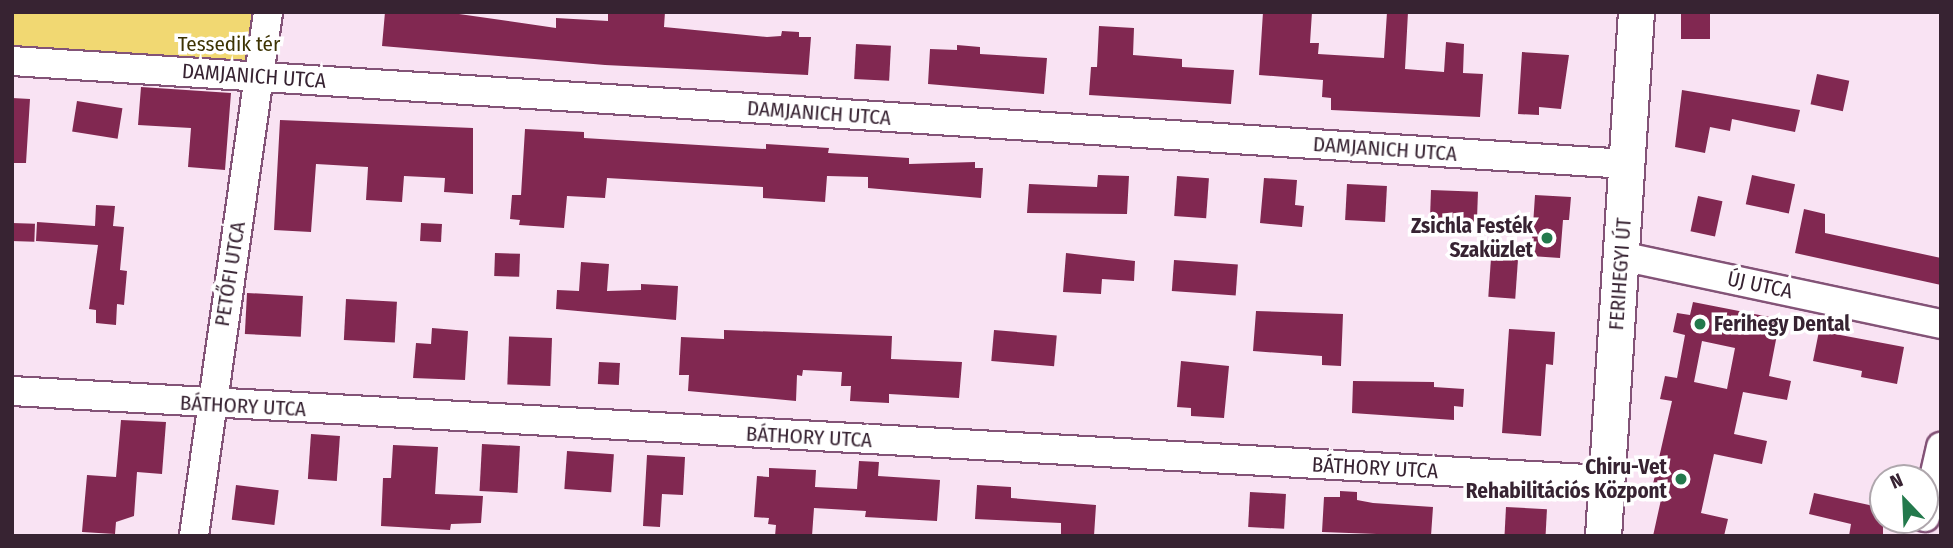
<!DOCTYPE html>
<meta charset="utf-8">
<style>
body{margin:0}
#map{position:relative;width:1953px;height:548px;overflow:hidden;background:#f9e3f3;font-family:"Fira Sans Condensed",sans-serif}
div>[style]{position:absolute}
.green>*{inset:0;background:#f1d872}
.building>*{inset:0;background:#812851;transform-origin:0 0}
.roads{filter:drop-shadow(2px 0 #835377) drop-shadow(-2px 0 #835377) drop-shadow(0 2px #835377) drop-shadow(0 -2px #835377)}
.minor>*{height:28px;margin:-14px;padding:0 14px;transform-origin:14px;border-radius:14px;background:#fff}
.major>*{height:35px;margin:-17.5px;padding:0 17.5px;transform-origin:17.5px;border-radius:17.5px;background:#fff}
.dots>*{width:19px;height:19px;translate:-50% -50%;box-sizing:border-box;border:4px solid #fff;border-radius:50%}
span{translate:-50% -50%;white-space:nowrap;text-align:center;line-height:1.15;-webkit-text-stroke:7px #fff;paint-order:stroke}
.park-label{font-size:21px;color:#3d3303}
.street-label{font-size:21px;color:#372332}
.poi-label{font-size:21px;color:#372332;font-weight:700}
.right{translate:-100% -50%;text-align:right}
.left{translate:0 -50%;text-align:left}
.frame{position:absolute;inset:0;border:14px solid #372332;pointer-events:none}
.north{position:absolute;left:1869px;top:464px;width:70px;height:70px;box-sizing:border-box;background:#fff;border:2px solid #afa7ad;border-radius:50%;rotate:337deg;font-size:19px;font-weight:700;line-height:28px;text-align:center;color:#372332}
.north::after{content:'';display:block;margin:auto;width:24px;height:32px;background:#23794c;clip-path:polygon(50% 0,100% 100%,50% 72%,0 100%)}
</style>
<div id="map">
<div class="green">
<div style="clip-path:polygon(12px 12px,268px 12px,260px 77px,12px 61px)"></div>
</div>
<div class="building">
<div style="clip-path:polygon(385px 12px,459px 14px,556px 28px,556px 18px,608px 21px,608px 12px,665px 12px,664px 27px,767px 37px,781px 36px,782px 31px,799px 32px,799px 37px,811px 37px,808px 75px,605px 65px,382px 46px)"></div>
<div style="clip-path:polygon(1263px 12px,1312px 12px,1310px 43px,1319px 43px,1318px 54px,1384px 58px,1387px 12px,1408px 12px,1405px 69px,1444px 72px,1446px 42px,1464px 44px,1463px 73px,1483px 74px,1480px 117px,1331px 110px,1331px 98px,1322px 97px,1323px 80px,1259px 75px)"></div>
<div style="left:1681px;top:12px;width:29px;height:27px"></div>
<div style="clip-path:polygon(1099px 26px,1134px 28px,1133px 55px,1182px 59px,1182px 67px,1234px 70px,1231px 104px,1089px 95px,1091px 67px,1097px 67px)"></div>
<div style="left:856px;top:44px;width:35px;height:35px;rotate:3deg"></div>
<div style="clip-path:polygon(957px 45px,980px 47px,980px 54px,1047px 58px,1044px 94px,928px 84px,930px 49px,957px 50px)"></div>
<div style="clip-path:polygon(1522px 52px,1569px 55px,1561px 109px,1539px 107px,1539px 115px,1518px 114px)"></div>
<div style="left:1817px;top:74px;width:33px;height:31px;rotate:12deg"></div>
<div style="clip-path:polygon(141px 87px,231px 93px,225px 170px,188px 167px,191px 128px,138px 125px)"></div>
<div style="clip-path:polygon(1682px 90px,1800px 110px,1795px 132px,1732px 119px,1730px 131px,1710px 127px,1705px 153px,1675px 147px)"></div>
<div style="clip-path:polygon(12px 98px,30px 99px,26px 163px,12px 163px)"></div>
<div style="left:77px;top:101px;width:46px;height:31px;rotate:9deg"></div>
<div style="clip-path:polygon(280px 120px,473px 128px,473px 194px,444px 192px,445px 178px,404px 176px,402px 202px,366px 200px,368px 167px,316px 164px,311px 232px,274px 230px)"></div>
<div style="clip-path:polygon(525px 129px,584px 132px,584px 138px,766px 149px,766px 144px,829px 148px,828px 153px,909px 158px,909px 164px,975px 162px,975px 168px,983px 168px,981px 198px,868px 188px,868px 177px,827px 176px,825px 202px,763px 198px,763px 187px,607px 178px,605px 198px,567px 196px,564px 228px,519px 225px,520px 220px,510px 219px,512px 195px,521px 195px)"></div>
<div style="clip-path:polygon(1098px 175px,1129px 176px,1127px 214px,1027px 213px,1029px 184px,1097px 187px)"></div>
<div style="left:1752px;top:175px;width:44px;height:30px;rotate:12deg"></div>
<div style="left:1177px;top:176px;width:32px;height:40px;rotate:4deg"></div>
<div style="clip-path:polygon(1264px 178px,1297px 180px,1295px 205px,1304px 206px,1302px 227px,1260px 223px)"></div>
<div style="left:1347px;top:184px;width:40px;height:36px;rotate:3deg"></div>
<div style="left:1431px;top:190px;width:47px;height:42px;rotate:2deg"></div>
<div style="clip-path:polygon(1535px 195px,1571px 197px,1569px 220px,1563px 220px,1560px 258px,1531px 256px)"></div>
<div style="left:1698px;top:196px;width:25px;height:36px;rotate:12deg"></div>
<div style="clip-path:polygon(96px 205px,115px 206px,113px 226px,124px 227px,120px 270px,127px 271px,124px 305px,117px 304px,116px 325px,96px 323px,96px 310px,89px 309px,98px 245px,36px 241px,37px 222px,95px 226px)"></div>
<div style="clip-path:polygon(1804px 209px,1825px 214px,1825px 233px,1941px 258px,1941px 285px,1795px 253px)"></div>
<div style="left:12px;top:223px;width:23px;height:18px;rotate:2deg"></div>
<div style="left:421px;top:223px;width:21px;height:18px;rotate:3deg"></div>
<div style="left:1492px;top:244px;width:27px;height:53px;rotate:4deg"></div>
<div style="left:495px;top:253px;width:25px;height:23px;rotate:2deg"></div>
<div style="clip-path:polygon(1066px 253px,1135px 261px,1134px 281px,1102px 279px,1101px 294px,1063px 292px)"></div>
<div style="left:1174px;top:260px;width:64px;height:31px;rotate:4deg"></div>
<div style="clip-path:polygon(581px 262px,609px 264px,607px 291px,641px 290px,641px 284px,678px 286px,676px 320px,556px 309px,557px 290px,579px 291px)"></div>
<div style="left:247px;top:293px;width:56px;height:41px;rotate:3deg"></div>
<div style="left:346px;top:299px;width:51px;height:41px;rotate:3deg"></div>
<div style="clip-path:polygon(evenodd,1693px 302px,1780px 319px,1769px 376px,1791px 381px,1787px 400px,1743px 392px,1734px 434px,1767px 441px,1762px 464px,1714px 454px,1701px 513px,1728px 519px,1724px 536px,1653px 536px,1664px 486px,1653px 484px,1672px 401px,1660px 399px,1665px 376px,1677px 378px,1685px 335px,1673px 332px,1677px 313px,1690px 315px,1693px 302px,1702px 341px,1735px 348px,1727px 389px,1694px 382px,1702px 341px)"></div>
<div style="clip-path:polygon(1256px 311px,1343px 314px,1341px 366px,1322px 365px,1322px 356px,1253px 351px)"></div>
<div style="clip-path:polygon(432px 328px,468px 331px,465px 380px,413px 378px,416px 343px,431px 344px)"></div>
<div style="clip-path:polygon(1509px 329px,1555px 332px,1553px 365px,1546px 364px,1541px 436px,1502px 433px)"></div>
<div style="clip-path:polygon(724px 330px,892px 336px,891px 359px,962px 362px,959px 398px,889px 394px,889px 403px,850px 401px,851px 386px,841px 386px,842px 372px,803px 370px,802px 376px,797px 375px,796px 401px,688px 391px,689px 375px,679px 375px,681px 337px,724px 339px)"></div>
<div style="left:994px;top:330px;width:63px;height:31px;rotate:5deg"></div>
<div style="clip-path:polygon(1819px 331px,1904px 347px,1897px 384px,1861px 377px,1862px 371px,1813px 361px)"></div>
<div style="left:552px;top:338px;width:48px;height:43px;rotate:92deg"></div>
<div style="clip-path:polygon(1181px 361px,1229px 366px,1224px 418px,1191px 416px,1191px 408px,1177px 407px)"></div>
<div style="left:599px;top:362px;width:21px;height:22px;rotate:3deg"></div>
<div style="clip-path:polygon(1353px 381px,1434px 382px,1434px 387px,1464px 389px,1463px 407px,1454px 406px,1454px 420px,1352px 413px)"></div>
<div style="clip-path:polygon(121px 420px,166px 422px,162px 474px,137px 472px,134px 516px,116px 522px,115px 534px,82px 532px,87px 475px,116px 477px)"></div>
<div style="left:311px;top:434px;width:29px;height:45px;rotate:4deg"></div>
<div style="left:482px;top:444px;width:38px;height:47px;rotate:3deg"></div>
<div style="clip-path:polygon(393px 445px,438px 447px,435px 494px,483px 496px,481px 523px,451px 524px,450px 530px,381px 526px,383px 478px,391px 478px)"></div>
<div style="left:567px;top:451px;width:47px;height:38px;rotate:4deg"></div>
<div style="clip-path:polygon(647px 455px,685px 457px,683px 495px,662px 494px,660px 527px,643px 526px)"></div>
<div style="clip-path:polygon(859px 461px,879px 462px,878px 476px,940px 480px,937px 521px,865px 517px,866px 511px,814px 508px,812px 536px,775px 536px,776px 525px,768px 524px,769px 518px,754px 517px,757px 476px,769px 477px,769px 468px,816px 470px,815px 487px,857px 489px)"></div>
<div style="left:236px;top:485px;width:43px;height:35px;rotate:7deg"></div>
<div style="clip-path:polygon(977px 485px,1011px 487px,1011px 498px,1096px 505px,1094px 536px,1061px 536px,1061px 523px,975px 519px)"></div>
<div style="clip-path:polygon(1340px 491px,1357px 492px,1357px 500px,1373px 503px,1433px 507px,1431px 536px,1322px 532px,1324px 497px,1340px 497px)"></div>
<div style="left:1250px;top:492px;width:36px;height:35px;rotate:3deg"></div>
<div style="clip-path:polygon(1814px 493px,1883px 508px,1883px 536px,1849px 536px,1851px 524px,1809px 514px)"></div>
<div style="left:1506px;top:507px;width:41px;height:29px;rotate:3deg"></div>
</div>
<div class="roads">
<div class="minor">
<div style="left:12px;top:61px;width:1617px;rotate:3.65deg"></div>
<div style="left:1621px;top:256px;width:327px;rotate:12deg"></div>
<div style="left:12px;top:391px;width:1596px;rotate:3.2deg"></div>
<div style="left:1925px;top:517px;width:72px;rotate:-77.1deg"></div>
<div style="left:194px;top:536px;width:529px;rotate:-81.96deg"></div>
</div>
<div class="major">
<div style="left:1603px;top:536px;width:525px;rotate:-86.4deg"></div>
</div>
</div>
<div class="dots">
<div style="left:1547px;top:238px;background:#23794c"></div>
<div style="left:1700px;top:324px;background:#23794c"></div>
<div style="left:1681px;top:479px;background:#23794c"></div>
</div>
<div class="park-label">
<span style="left:229px;top:44px">Tessedik tér</span>
</div>
<div class="street-label">
<span style="left:254px;top:76px;rotate:4deg">DAMJANICH UTCA</span>
<span style="left:819px;top:113px;rotate:4deg">DAMJANICH UTCA</span>
<span style="left:1385px;top:149px;rotate:4deg">DAMJANICH UTCA</span>
<span style="left:230px;top:274px;rotate:-81deg">PETŐFI UTCA</span>
<span style="left:1620px;top:274px;rotate:-86deg">FERIHEGYI ÚT</span>
<span style="left:1760px;top:285px;rotate:12deg">ÚJ UTCA</span>
<span style="left:243px;top:406px;rotate:3deg">BÁTHORY UTCA</span>
<span style="left:809px;top:437px;rotate:3deg">BÁTHORY UTCA</span>
<span style="left:1375px;top:468px;rotate:3deg">BÁTHORY UTCA</span>
</div>
<div class="poi-label">
<span class="right" style="left:1533px;top:238px">Zsichla Festék<br>Szaküzlet</span>
<span class="left" style="left:1714px;top:324px">Ferihegy Dental</span>
<span class="right" style="left:1667px;top:479px">Chiru-Vet<br>Rehabilitációs Központ</span>
</div>
<div class="frame"></div>
<div class="north">N</div>
</div>
